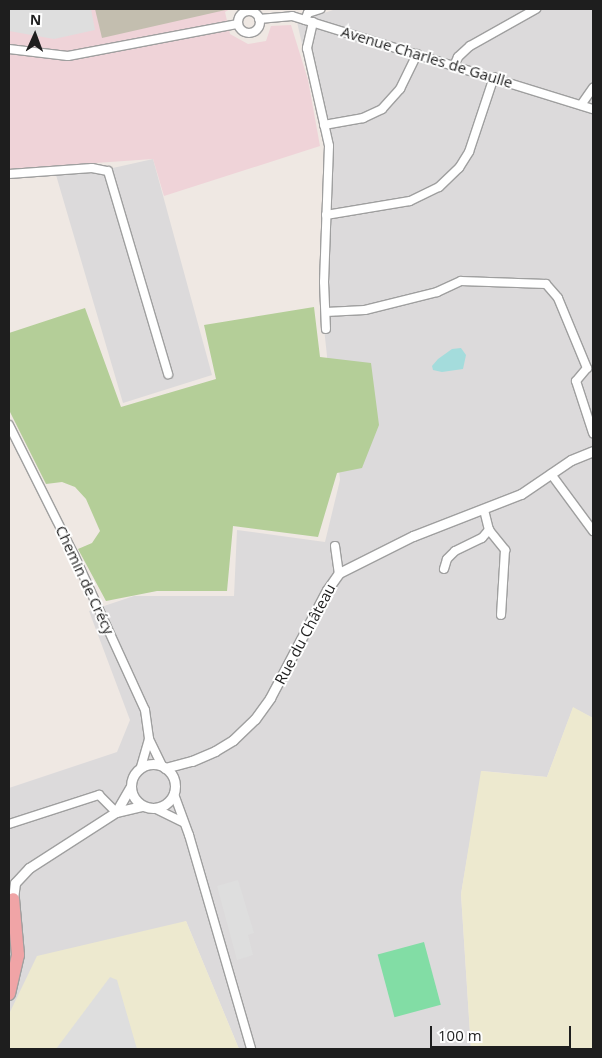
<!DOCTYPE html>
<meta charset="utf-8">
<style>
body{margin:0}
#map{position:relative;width:602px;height:1058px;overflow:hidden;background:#efe8e3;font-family:"Open Sans",sans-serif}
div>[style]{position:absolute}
.residential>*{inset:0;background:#dcdadb}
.commercial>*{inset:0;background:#efd3d8}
.construction>*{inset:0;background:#c3beaf}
.farmland>*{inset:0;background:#ede9cf}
.forest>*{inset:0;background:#b4ce98}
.pitch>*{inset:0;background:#82dda5;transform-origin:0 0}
.parking>*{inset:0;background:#dedede}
.water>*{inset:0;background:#a4dcdc}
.roads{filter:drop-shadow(1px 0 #9f9f9f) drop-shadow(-1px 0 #9f9f9f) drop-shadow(0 1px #9f9f9f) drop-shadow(0 -1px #9f9f9f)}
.minor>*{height:8px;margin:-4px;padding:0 4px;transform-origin:4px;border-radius:4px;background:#fff}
.minor>.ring{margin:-4px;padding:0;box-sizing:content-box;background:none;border:8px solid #fff;border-radius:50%}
.tertiary>*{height:9px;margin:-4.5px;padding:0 4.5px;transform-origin:4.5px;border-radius:4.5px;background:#fff}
.tertiary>.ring{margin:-4.5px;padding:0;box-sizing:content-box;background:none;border:9px solid #fff;border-radius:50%}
.trunk>*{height:12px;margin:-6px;padding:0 6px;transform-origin:6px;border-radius:6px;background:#f0a4a6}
span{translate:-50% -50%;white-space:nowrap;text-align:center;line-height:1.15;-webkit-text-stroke:4px #fff;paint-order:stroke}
.street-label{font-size:15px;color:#1e1e1e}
.frame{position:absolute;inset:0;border:10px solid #1e1e1e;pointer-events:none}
.north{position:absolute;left:10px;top:10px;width:50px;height:50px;-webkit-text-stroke:4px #fff;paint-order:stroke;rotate:2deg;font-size:14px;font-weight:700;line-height:20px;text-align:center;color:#1e1e1e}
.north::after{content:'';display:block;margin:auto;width:18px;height:22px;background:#1e1e1e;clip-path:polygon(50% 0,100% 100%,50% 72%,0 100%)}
.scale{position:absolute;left:430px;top:1026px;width:141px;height:22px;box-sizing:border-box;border:2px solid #1e1e1e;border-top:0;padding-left:6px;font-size:15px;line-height:18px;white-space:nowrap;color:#1e1e1e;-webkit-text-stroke:4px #fff;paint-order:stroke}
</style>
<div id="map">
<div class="residential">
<div style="clip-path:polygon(336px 9px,593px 9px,593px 718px,573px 708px,547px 777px,482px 771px,461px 894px,471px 1049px,239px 1049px,186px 921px,9px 1014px,9px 788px,117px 752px,130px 720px,89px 611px,134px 596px,234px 596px,237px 530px,325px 542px,340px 480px,321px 299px,326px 148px,297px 22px)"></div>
<div style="clip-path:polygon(153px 159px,212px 375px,123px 403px,56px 175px,95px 172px)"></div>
</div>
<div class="commercial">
<div style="clip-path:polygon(9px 9px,230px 9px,225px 12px,230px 34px,248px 44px,266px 41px,271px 26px,291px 25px,308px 80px,320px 146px,164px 196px,153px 159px,9px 169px)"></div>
</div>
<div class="construction">
<div style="clip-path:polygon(95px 9px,230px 9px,102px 38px)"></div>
</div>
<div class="farmland">
<div style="clip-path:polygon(573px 707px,593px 718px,593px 1049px,471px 1049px,461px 894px,481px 771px,547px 777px)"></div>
<div style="clip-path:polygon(186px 921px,239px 1049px,9px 1049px,9px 1014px,37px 956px)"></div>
</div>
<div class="forest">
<div style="clip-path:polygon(314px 307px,320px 357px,371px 363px,379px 425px,362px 468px,337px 473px,318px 537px,233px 526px,227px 591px,157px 591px,106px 601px,78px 549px,92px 543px,100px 531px,86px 499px,75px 487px,62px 482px,46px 484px,9px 410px,9px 333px,85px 308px,121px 407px,216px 379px,204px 325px)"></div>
</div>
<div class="pitch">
<div style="left:424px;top:942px;width:65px;height:48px;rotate:75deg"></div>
</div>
<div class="parking">
<div style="clip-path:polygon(9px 9px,91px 9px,95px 30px,54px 39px,9px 31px)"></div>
<div style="clip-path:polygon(238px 880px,254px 933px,248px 935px,253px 955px,237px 960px,217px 886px)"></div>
<div style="clip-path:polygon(110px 977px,117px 980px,137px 1049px,56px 1049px)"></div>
</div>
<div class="water">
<div style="clip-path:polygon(461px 348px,466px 355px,463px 369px,442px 372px,433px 370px,432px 366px,438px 359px,452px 349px)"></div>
</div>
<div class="roads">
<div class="minor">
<div class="ring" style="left:238px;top:11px;width:14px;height:14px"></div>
<div style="left:259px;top:19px;width:33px;rotate:-5deg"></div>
<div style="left:292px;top:16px;width:315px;rotate:17.2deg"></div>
<div style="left:305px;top:20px;width:8px;rotate:-67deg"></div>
<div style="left:308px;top:13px;width:13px;rotate:-18deg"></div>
<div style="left:313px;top:22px;width:27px;rotate:103deg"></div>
<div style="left:307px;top:48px;width:100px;rotate:77.3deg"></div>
<div style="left:329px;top:146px;width:136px;rotate:92.1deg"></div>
<div style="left:324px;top:282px;width:47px;rotate:87.6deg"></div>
<div style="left:9px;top:49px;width:59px;rotate:6.8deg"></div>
<div style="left:68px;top:56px;width:173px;rotate:-10.7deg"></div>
<div style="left:454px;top:66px;width:10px;rotate:-66deg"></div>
<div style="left:458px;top:57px;width:16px;rotate:-43deg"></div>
<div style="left:470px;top:46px;width:76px;rotate:-29.3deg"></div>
<div style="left:581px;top:105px;width:21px;rotate:-55deg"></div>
<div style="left:324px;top:125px;width:40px;rotate:-10deg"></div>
<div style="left:363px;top:118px;width:21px;rotate:-25deg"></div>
<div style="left:382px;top:109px;width:27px;rotate:-48deg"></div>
<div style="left:400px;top:89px;width:39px;rotate:-64deg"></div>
<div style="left:9px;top:174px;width:83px;rotate:-4.1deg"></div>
<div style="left:92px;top:168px;width:16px;rotate:11deg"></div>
<div style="left:108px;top:171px;width:212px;rotate:73.5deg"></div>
<div style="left:326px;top:215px;width:85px;rotate:-9.5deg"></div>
<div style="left:410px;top:201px;width:32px;rotate:-26deg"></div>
<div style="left:439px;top:187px;width:28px;rotate:-44deg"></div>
<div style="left:459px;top:168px;width:19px;rotate:-58deg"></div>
<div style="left:469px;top:152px;width:79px;rotate:-71.6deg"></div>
<div style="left:326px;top:312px;width:39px;rotate:-3deg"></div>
<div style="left:365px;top:310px;width:74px;rotate:-14deg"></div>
<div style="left:437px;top:292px;width:26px;rotate:-25deg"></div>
<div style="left:461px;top:281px;width:85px;rotate:2deg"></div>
<div style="left:546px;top:284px;width:18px;rotate:49deg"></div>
<div style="left:558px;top:298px;width:76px;rotate:67.5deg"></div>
<div style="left:587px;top:368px;width:17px;rotate:130deg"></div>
<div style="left:576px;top:381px;width:55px;rotate:71.9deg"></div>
<div style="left:9px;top:425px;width:145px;rotate:63.4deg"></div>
<div style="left:74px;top:555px;width:170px;rotate:65.4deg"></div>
<div style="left:145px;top:710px;width:29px;rotate:82deg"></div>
<div style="left:149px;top:739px;width:29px;rotate:106deg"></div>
<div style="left:551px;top:474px;width:71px;rotate:53.6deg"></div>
<div style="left:489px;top:530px;width:26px;rotate:51deg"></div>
<div style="left:505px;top:550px;width:65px;rotate:93.5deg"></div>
<div style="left:335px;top:546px;width:27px;rotate:82deg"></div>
<div style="left:444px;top:569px;width:10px;rotate:-73deg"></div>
<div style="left:447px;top:559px;width:11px;rotate:-45deg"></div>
<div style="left:455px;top:551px;width:30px;rotate:-26deg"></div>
<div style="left:482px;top:538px;width:11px;rotate:-49deg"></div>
<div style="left:489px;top:530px;width:21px;rotate:-104deg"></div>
<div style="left:149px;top:739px;width:30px;rotate:64deg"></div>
<div style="left:174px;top:794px;width:44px;rotate:69.9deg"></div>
<div style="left:189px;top:835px;width:223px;rotate:73.8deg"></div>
<div style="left:156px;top:809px;width:30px;rotate:26deg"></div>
<div style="left:9px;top:824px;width:95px;rotate:-17.9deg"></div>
<div style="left:99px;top:795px;width:24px;rotate:45deg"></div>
</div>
<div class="tertiary">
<div class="ring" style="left:131px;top:764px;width:35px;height:35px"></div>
<div style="left:165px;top:768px;width:28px;rotate:-15deg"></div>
<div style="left:192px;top:761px;width:25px;rotate:-23deg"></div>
<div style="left:215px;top:751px;width:21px;rotate:-31deg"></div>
<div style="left:233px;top:740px;width:30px;rotate:-44deg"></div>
<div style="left:255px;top:719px;width:26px;rotate:-54deg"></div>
<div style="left:270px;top:698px;width:122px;rotate:-62.2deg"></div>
<div style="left:327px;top:590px;width:21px;rotate:-55deg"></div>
<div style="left:339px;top:573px;width:83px;rotate:-26.6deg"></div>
<div style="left:413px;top:536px;width:116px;rotate:-21.3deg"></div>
<div style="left:521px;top:494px;width:60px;rotate:-34.2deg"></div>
<div style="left:571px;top:460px;width:24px;rotate:-22deg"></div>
<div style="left:116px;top:812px;width:28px;rotate:-60deg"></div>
<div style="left:9px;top:899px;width:4px"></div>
<div style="left:13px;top:899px;width:16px;rotate:-83deg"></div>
<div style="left:15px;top:883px;width:21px;rotate:-47deg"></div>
<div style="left:29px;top:868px;width:103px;rotate:-32.8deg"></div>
<div style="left:116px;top:812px;width:26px;rotate:-13deg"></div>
</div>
<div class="trunk">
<div style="left:9px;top:994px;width:40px;rotate:-77deg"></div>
<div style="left:18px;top:955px;width:56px;rotate:-95.1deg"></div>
</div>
</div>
<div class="street-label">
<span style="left:427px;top:57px;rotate:17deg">Avenue Charles de Gaulle</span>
<span style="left:85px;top:580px;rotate:65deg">Chemin de Crécy</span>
<span style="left:305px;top:634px;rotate:-62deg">Rue du Château</span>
</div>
<div class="frame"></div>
<div class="north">N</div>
<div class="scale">100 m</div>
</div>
